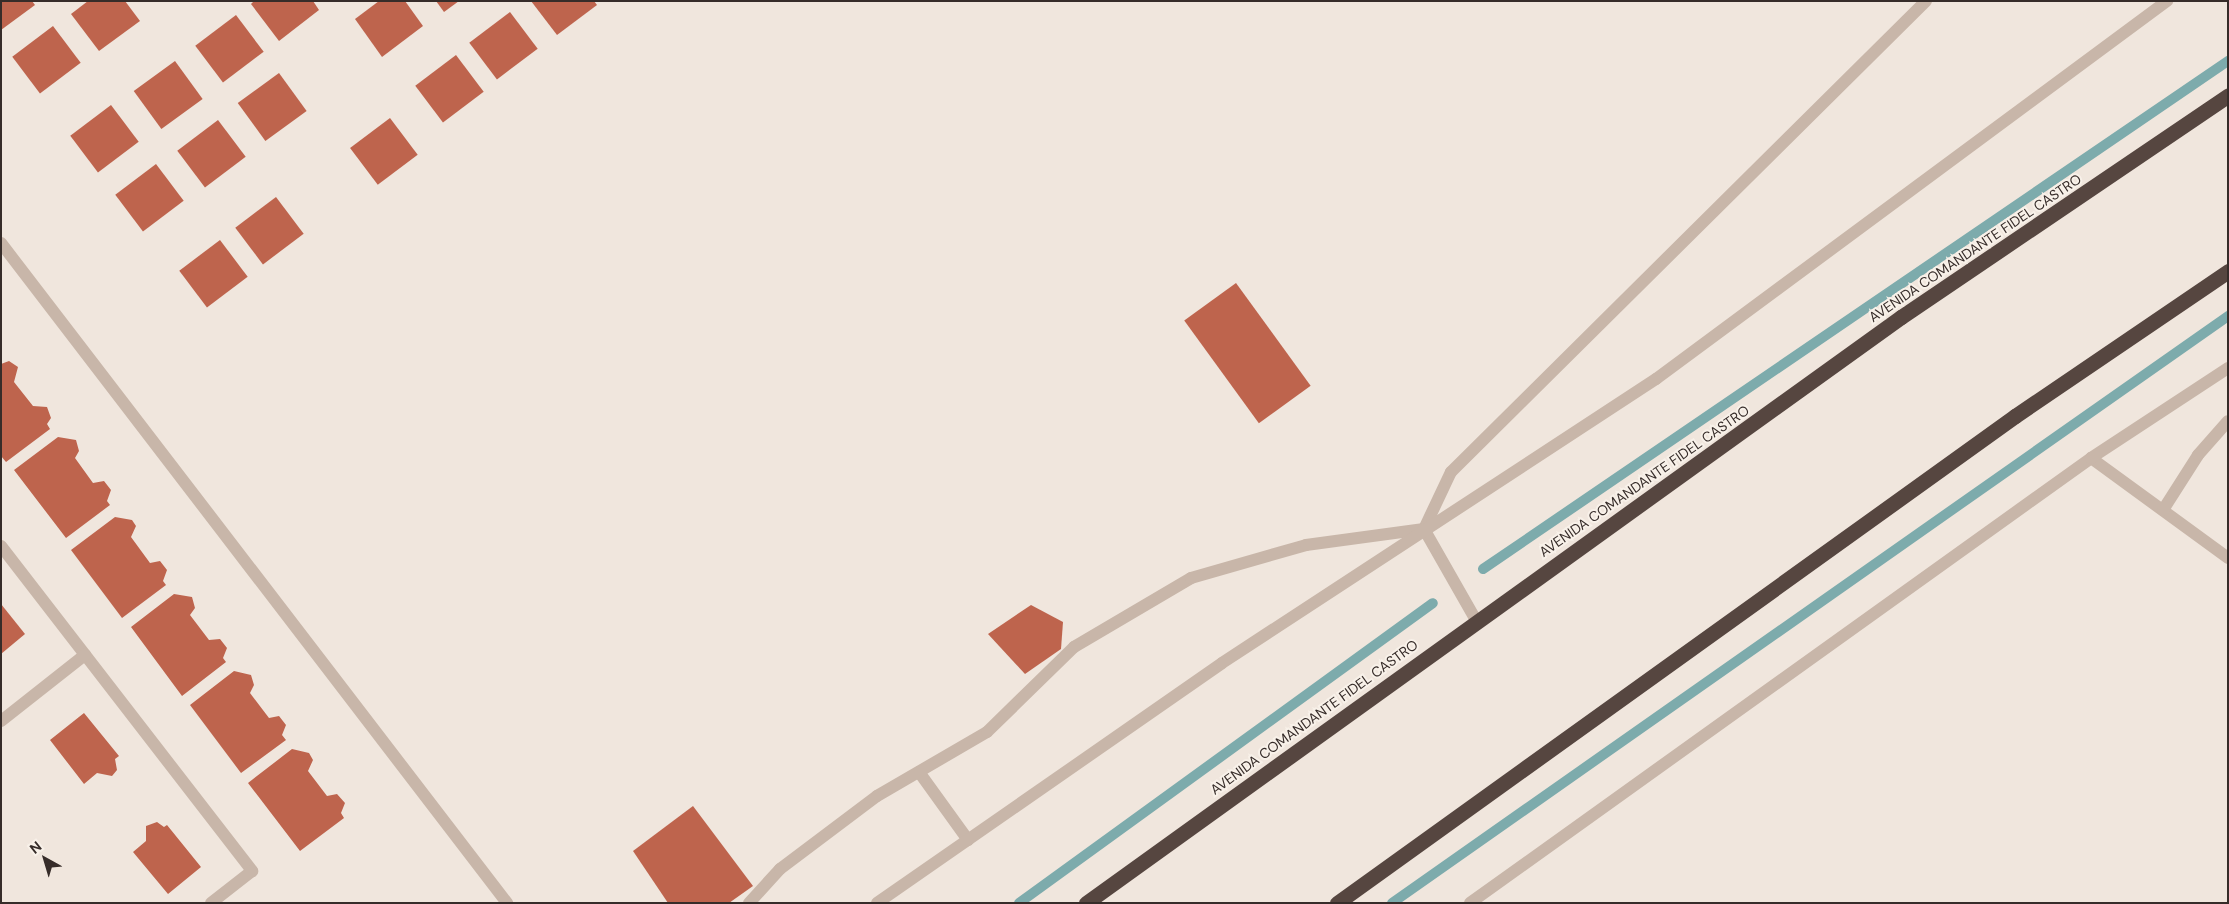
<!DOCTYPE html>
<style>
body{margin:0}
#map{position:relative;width:2229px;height:904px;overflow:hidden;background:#f0e6dd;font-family:"DM Sans",sans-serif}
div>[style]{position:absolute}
.stream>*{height:10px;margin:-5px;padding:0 5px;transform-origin:5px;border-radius:5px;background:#7dabac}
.building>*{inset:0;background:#be644d;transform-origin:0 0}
.lane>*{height:12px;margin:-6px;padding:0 6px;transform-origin:6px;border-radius:6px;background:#c8b6a9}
.street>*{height:12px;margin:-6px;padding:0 6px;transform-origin:6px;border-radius:6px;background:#c8b6a9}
.highway>*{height:15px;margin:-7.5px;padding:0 7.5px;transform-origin:7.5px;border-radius:7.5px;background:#564640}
span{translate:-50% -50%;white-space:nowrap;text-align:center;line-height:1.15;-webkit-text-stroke:4px #f8f1e9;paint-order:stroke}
.street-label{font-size:14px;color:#362c29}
.frame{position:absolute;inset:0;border:2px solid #362c29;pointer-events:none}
.north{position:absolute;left:20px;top:834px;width:50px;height:50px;-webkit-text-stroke:4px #f8f1e9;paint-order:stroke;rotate:321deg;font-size:14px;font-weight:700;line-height:20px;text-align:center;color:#362c29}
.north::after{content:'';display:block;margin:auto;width:18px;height:22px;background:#362c29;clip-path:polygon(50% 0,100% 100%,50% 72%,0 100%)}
</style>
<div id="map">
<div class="stream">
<div style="left:1483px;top:569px;width:902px;rotate:-34.29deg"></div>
<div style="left:1019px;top:903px;width:511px;rotate:-35.93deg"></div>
<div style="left:1392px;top:903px;width:1022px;rotate:-35.07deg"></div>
</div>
<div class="building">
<div style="clip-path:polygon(1px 1px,32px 1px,35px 5px,1px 30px)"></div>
<div style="clip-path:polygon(88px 1px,125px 1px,140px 21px,99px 51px,71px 14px)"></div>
<div style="clip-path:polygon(254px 1px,313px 1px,319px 10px,279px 41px,251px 4px)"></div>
<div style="clip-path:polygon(379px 1px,405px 1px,423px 26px,382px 57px,355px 19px)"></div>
<div style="clip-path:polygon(436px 1px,459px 1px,444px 12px)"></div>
<div style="clip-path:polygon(531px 1px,594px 1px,597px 5px,557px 35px)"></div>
<div style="left:510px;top:12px;width:46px;height:51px;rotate:53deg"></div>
<div style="left:236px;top:15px;width:46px;height:51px;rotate:53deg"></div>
<div style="left:53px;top:26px;width:46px;height:51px;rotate:53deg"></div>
<div style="left:456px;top:55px;width:46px;height:51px;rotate:53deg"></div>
<div style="left:175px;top:61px;width:47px;height:51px;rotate:54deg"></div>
<div style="left:279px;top:73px;width:47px;height:51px;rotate:54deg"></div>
<div style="left:111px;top:105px;width:46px;height:51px;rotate:53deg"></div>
<div style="left:390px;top:118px;width:46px;height:50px;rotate:53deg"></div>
<div style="left:218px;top:120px;width:46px;height:51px;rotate:53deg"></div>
<div style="left:156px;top:164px;width:46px;height:51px;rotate:53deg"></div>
<div style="left:276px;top:197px;width:46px;height:51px;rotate:53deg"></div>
<div style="left:220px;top:240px;width:46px;height:51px;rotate:53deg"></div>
<div style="left:1236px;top:283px;width:127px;height:64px;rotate:54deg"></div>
<div style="clip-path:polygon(9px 361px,18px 367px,14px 382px,33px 406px,47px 407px,51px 418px,47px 424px,50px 429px,6px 462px,1px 456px,1px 364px)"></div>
<div style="clip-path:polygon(58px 437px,76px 440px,79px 451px,75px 458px,93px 483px,104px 481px,111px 490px,107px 501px,110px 505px,66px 538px,14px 470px)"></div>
<div style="clip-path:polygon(115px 517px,132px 520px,136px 526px,131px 537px,150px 563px,160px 561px,167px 570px,163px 581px,166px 585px,122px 618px,71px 550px)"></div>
<div style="clip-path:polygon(174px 594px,192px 597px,195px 608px,190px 615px,209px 640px,220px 639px,227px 648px,223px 658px,226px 662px,182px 696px,131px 627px)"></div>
<div style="clip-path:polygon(1px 604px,25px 634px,1px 654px)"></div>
<div style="clip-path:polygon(1031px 605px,1063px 622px,1061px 649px,1025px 674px,988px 634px)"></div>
<div style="clip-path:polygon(234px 671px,251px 675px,254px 685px,250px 693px,269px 718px,279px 716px,286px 725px,282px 735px,286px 740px,241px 773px,190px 705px)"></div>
<div style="clip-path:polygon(84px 713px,119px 756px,115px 759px,117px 770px,112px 776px,97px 773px,84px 784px,50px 740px)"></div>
<div style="clip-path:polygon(292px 749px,309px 753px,313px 760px,308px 771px,327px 796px,337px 794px,345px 803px,341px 813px,344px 818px,300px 851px,248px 783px)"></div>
<div style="clip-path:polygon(693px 806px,753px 886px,729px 903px,668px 903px,633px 851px)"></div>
<div style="clip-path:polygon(157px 822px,164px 827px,167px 825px,201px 867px,168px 894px,133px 852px,146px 841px,146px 826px)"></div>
</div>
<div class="lane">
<div style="left:919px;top:772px;width:84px;rotate:54.2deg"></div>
<div style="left:749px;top:903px;width:46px;rotate:-47.6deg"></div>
<div style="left:780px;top:869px;width:121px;rotate:-37deg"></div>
<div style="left:877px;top:796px;width:127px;rotate:-30.2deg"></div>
<div style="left:987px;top:732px;width:122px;rotate:-44.3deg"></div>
<div style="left:1074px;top:647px;width:136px;rotate:-30.5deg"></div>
<div style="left:1191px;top:578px;width:120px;rotate:-16deg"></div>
<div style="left:1306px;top:545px;width:119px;rotate:-7.7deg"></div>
</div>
<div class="street">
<div style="left:1px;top:243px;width:832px;rotate:52.52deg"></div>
<div style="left:2091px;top:458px;width:170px;rotate:36.1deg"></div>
<div style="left:2163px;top:510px;width:65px;rotate:-57.5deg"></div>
<div style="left:2198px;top:455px;width:45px;rotate:-48.6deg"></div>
<div style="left:1424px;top:529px;width:63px;rotate:-64.7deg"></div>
<div style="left:1451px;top:472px;width:669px;rotate:-44.76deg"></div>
<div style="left:1424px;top:529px;width:105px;rotate:60.3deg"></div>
<div style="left:1px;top:546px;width:411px;rotate:52.3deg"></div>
<div style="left:252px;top:871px;width:52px;rotate:142deg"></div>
<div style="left:1px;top:721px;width:107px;rotate:-38.2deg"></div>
<div style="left:877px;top:903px;width:420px;rotate:-34.8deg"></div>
<div style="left:1222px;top:663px;width:519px;rotate:-33.2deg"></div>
<div style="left:1656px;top:379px;width:636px;rotate:-36.49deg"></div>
<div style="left:1470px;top:903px;width:764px;rotate:-35.62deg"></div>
<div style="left:2091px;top:458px;width:164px;rotate:-33.3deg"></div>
</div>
<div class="highway">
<div style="left:1086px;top:903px;width:1004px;rotate:-35.72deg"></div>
<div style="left:1901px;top:317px;width:395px;rotate:-34.1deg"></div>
<div style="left:1337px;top:903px;width:835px;rotate:-35.69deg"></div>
<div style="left:2015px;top:416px;width:258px;rotate:-34.2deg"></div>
</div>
<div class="street-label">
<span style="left:1975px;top:248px;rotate:-34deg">AVENIDA COMANDANTE FIDEL CASTRO</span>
<span style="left:1644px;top:481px;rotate:-35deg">AVENIDA COMANDANTE FIDEL CASTRO</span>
<span style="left:1314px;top:717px;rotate:-36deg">AVENIDA COMANDANTE FIDEL CASTRO</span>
</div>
<div class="frame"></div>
<div class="north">N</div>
</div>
